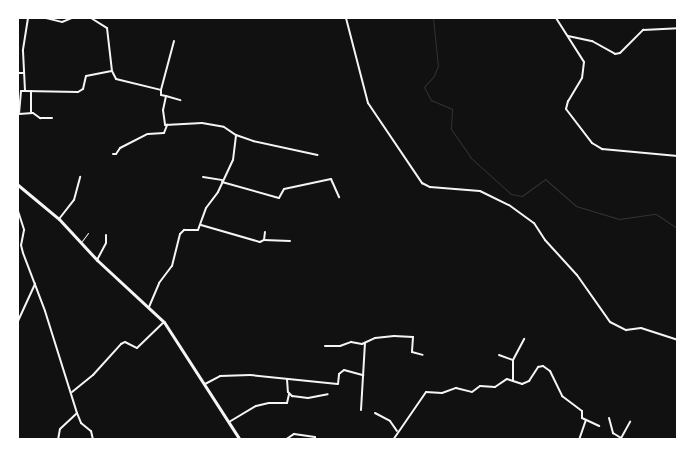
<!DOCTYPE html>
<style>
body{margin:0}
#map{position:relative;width:695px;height:457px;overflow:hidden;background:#111;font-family:"Libre Baskerville",serif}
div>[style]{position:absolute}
.stream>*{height:1px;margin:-0.5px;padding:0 0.5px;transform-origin:0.5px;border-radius:0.5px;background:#333}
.service>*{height:1px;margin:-0.5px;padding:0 0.5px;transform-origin:0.5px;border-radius:0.5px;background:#f5f5f5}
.minor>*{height:2px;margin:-1px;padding:0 1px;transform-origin:1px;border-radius:1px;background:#f5f5f5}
.secondary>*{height:3px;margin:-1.5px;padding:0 1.5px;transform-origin:1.5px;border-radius:1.5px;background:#f5f5f5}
span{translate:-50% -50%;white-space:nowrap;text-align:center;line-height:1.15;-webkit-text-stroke:4.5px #fff;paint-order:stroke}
.frame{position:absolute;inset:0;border:19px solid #fff;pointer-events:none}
</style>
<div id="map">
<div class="stream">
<div style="left:433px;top:18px;width:48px;rotate:84.1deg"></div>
<div style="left:438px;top:66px;width:12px;rotate:114deg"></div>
<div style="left:433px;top:77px;width:13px;rotate:132deg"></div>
<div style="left:424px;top:87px;width:15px;rotate:62deg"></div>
<div style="left:431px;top:100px;width:23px;rotate:23deg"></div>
<div style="left:452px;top:109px;width:20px;rotate:93deg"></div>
<div style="left:451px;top:129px;width:35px;rotate:55deg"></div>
<div style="left:471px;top:158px;width:54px;rotate:42deg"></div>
<div style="left:511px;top:194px;width:11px;rotate:10deg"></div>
<div style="left:522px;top:196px;width:29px;rotate:-36deg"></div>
<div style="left:545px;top:179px;width:41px;rotate:41.1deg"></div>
<div style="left:576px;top:206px;width:45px;rotate:16.8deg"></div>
<div style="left:619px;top:219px;width:37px;rotate:-8deg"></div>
<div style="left:656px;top:214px;width:27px;rotate:34deg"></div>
</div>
<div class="service">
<div style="left:82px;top:241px;width:10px;rotate:-53deg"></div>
</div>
<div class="minor">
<div style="left:28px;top:18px;width:33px;rotate:99deg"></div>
<div style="left:23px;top:51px;width:40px;rotate:87.1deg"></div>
<div style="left:25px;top:91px;width:4px;rotate:180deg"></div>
<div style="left:21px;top:91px;width:23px;rotate:95deg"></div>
<div style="left:19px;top:114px;width:14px;rotate:-4deg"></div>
<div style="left:33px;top:113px;width:9px;rotate:36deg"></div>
<div style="left:40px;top:118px;width:12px"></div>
<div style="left:46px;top:18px;width:16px;rotate:14deg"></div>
<div style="left:62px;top:22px;width:11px;rotate:-22deg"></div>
<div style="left:91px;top:18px;width:19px;rotate:32deg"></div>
<div style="left:107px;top:28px;width:43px;rotate:83.4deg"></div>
<div style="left:346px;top:18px;width:88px;rotate:75.5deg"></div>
<div style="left:368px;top:103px;width:97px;rotate:56deg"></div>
<div style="left:422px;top:183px;width:9px;rotate:27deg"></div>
<div style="left:430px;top:187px;width:50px;rotate:4.6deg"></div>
<div style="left:480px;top:191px;width:32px;rotate:26deg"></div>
<div style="left:509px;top:205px;width:31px;rotate:36deg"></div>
<div style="left:534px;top:223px;width:20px;rotate:57deg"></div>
<div style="left:545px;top:240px;width:47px;rotate:47.6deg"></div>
<div style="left:577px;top:275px;width:57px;rotate:54.9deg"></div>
<div style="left:610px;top:322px;width:18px;rotate:27deg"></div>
<div style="left:626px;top:330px;width:15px;rotate:-8deg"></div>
<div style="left:641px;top:328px;width:39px;rotate:18deg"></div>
<div style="left:556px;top:18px;width:52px;rotate:57.5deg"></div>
<div style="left:584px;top:62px;width:16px;rotate:97deg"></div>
<div style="left:582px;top:78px;width:27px;rotate:121deg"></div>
<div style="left:568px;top:101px;width:8px;rotate:104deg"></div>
<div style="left:566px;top:109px;width:43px;rotate:52.6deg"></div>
<div style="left:592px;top:143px;width:12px;rotate:31deg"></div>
<div style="left:602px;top:149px;width:76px;rotate:5.3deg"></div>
<div style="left:568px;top:36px;width:25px;rotate:12deg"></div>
<div style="left:592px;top:41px;width:26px;rotate:29deg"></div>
<div style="left:615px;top:54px;width:5px;rotate:-11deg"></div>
<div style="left:620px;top:53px;width:33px;rotate:-45deg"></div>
<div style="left:643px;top:30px;width:35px;rotate:-3deg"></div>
<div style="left:174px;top:41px;width:51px;rotate:104.9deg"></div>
<div style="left:161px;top:90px;width:5px;rotate:90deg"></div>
<div style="left:161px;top:95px;width:5px;rotate:11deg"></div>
<div style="left:166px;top:96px;width:14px;rotate:102deg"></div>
<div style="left:163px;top:110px;width:15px;rotate:82deg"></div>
<div style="left:165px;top:125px;width:37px;rotate:-3deg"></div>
<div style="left:202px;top:123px;width:22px;rotate:10deg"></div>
<div style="left:224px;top:127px;width:14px;rotate:34deg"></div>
<div style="left:236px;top:135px;width:18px;rotate:19deg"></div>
<div style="left:253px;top:141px;width:66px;rotate:12.3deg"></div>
<div style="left:18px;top:73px;width:6px"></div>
<div style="left:25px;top:91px;width:53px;rotate:1.1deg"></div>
<div style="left:78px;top:92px;width:6px;rotate:-31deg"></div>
<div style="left:83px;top:89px;width:13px;rotate:-77deg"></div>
<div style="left:86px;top:76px;width:26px;rotate:-11deg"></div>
<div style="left:112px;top:71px;width:9px;rotate:63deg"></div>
<div style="left:116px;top:79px;width:46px;rotate:13.7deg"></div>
<div style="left:31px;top:91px;width:22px;rotate:90deg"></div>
<div style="left:166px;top:96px;width:15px;rotate:16deg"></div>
<div style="left:113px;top:154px;width:3px"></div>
<div style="left:116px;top:154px;width:7px;rotate:-56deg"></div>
<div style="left:120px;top:148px;width:31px;rotate:-27deg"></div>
<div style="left:148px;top:134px;width:16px;rotate:-4deg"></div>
<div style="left:164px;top:133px;width:9px;rotate:-69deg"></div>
<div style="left:203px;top:177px;width:20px;rotate:9deg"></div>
<div style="left:222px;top:182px;width:59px;rotate:15.7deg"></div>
<div style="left:279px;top:198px;width:10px;rotate:-61deg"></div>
<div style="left:284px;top:189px;width:48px;rotate:-12deg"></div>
<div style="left:331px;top:179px;width:20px;rotate:66deg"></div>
<div style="left:18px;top:211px;width:20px;rotate:72deg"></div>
<div style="left:24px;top:230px;width:15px;rotate:101deg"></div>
<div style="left:21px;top:245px;width:8px;rotate:76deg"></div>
<div style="left:23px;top:253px;width:62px;rotate:69.2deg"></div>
<div style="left:45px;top:311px;width:107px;rotate:72.6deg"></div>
<div style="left:77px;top:413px;width:11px;rotate:68deg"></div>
<div style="left:81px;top:423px;width:13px;rotate:39deg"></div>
<div style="left:91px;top:431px;width:9px;rotate:77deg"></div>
<div style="left:59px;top:219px;width:24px;rotate:-52deg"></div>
<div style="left:74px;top:200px;width:24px;rotate:-75deg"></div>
<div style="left:201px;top:225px;width:61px;rotate:16.1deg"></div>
<div style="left:260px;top:242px;width:4px;rotate:-27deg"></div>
<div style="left:264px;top:240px;width:8px;rotate:-83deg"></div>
<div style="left:264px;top:240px;width:26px;rotate:2deg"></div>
<div style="left:97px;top:260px;width:19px;rotate:-62deg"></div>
<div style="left:106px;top:243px;width:8px;rotate:-90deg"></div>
<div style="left:149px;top:307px;width:26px;rotate:-67deg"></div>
<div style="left:159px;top:283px;width:21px;rotate:-53deg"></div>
<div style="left:172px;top:266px;width:33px;rotate:-76deg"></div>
<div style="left:180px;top:234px;width:6px;rotate:-45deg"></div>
<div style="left:184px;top:230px;width:14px"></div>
<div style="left:198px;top:230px;width:23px;rotate:-70deg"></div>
<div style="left:206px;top:208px;width:20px;rotate:-53deg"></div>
<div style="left:218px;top:192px;width:35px;rotate:-65deg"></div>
<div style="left:233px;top:160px;width:25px;rotate:-83deg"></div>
<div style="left:18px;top:321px;width:41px;rotate:-65.3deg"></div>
<div style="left:325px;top:346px;width:15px"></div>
<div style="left:340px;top:346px;width:12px;rotate:-20deg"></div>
<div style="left:351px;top:342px;width:11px;rotate:10deg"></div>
<div style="left:362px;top:344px;width:14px;rotate:-25deg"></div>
<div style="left:375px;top:338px;width:19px;rotate:-6deg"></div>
<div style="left:394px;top:336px;width:19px;rotate:3deg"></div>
<div style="left:413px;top:337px;width:15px;rotate:94deg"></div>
<div style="left:412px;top:352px;width:11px;rotate:15deg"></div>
<div style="left:499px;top:355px;width:15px;rotate:20deg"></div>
<div style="left:287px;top:379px;width:13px;rotate:86deg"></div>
<div style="left:288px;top:392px;width:6px;rotate:45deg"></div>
<div style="left:292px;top:396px;width:16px;rotate:7deg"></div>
<div style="left:308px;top:398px;width:20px;rotate:-11deg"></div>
<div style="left:513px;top:381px;width:21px;rotate:-90deg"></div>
<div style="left:513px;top:360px;width:24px;rotate:-62deg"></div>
<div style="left:205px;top:384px;width:17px;rotate:-28deg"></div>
<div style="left:220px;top:376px;width:30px;rotate:-2deg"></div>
<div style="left:250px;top:375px;width:88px;rotate:5.8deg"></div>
<div style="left:338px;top:384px;width:10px;rotate:-84deg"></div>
<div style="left:339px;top:374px;width:6px;rotate:-39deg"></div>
<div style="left:344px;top:370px;width:20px;rotate:15deg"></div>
<div style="left:72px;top:392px;width:27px;rotate:-39deg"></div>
<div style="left:93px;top:375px;width:42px;rotate:-47.9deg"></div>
<div style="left:121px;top:344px;width:4px;rotate:-27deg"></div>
<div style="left:125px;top:342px;width:13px;rotate:27deg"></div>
<div style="left:137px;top:348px;width:37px;rotate:-44deg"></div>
<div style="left:361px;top:410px;width:67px;rotate:-86.6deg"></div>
<div style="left:375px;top:413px;width:17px;rotate:28deg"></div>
<div style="left:390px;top:421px;width:12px;rotate:55deg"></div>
<div style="left:609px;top:418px;width:16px;rotate:75deg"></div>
<div style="left:613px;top:433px;width:9px;rotate:32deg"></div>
<div style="left:229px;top:422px;width:31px;rotate:-31deg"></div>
<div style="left:256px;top:406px;width:13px;rotate:-13deg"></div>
<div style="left:269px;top:403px;width:18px"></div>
<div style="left:287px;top:403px;width:9px;rotate:-77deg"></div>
<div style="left:58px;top:440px;width:11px;rotate:-80deg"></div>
<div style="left:60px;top:429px;width:23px;rotate:-43deg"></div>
<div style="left:285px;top:440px;width:11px;rotate:-34deg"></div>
<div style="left:294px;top:434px;width:21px;rotate:8deg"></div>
<div style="left:315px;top:437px;width:3px;rotate:90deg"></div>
<div style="left:393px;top:440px;width:58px;rotate:-55.5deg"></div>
<div style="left:426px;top:392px;width:16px;rotate:4deg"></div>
<div style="left:442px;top:393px;width:15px;rotate:-20deg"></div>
<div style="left:456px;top:388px;width:16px;rotate:14deg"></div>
<div style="left:472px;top:392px;width:10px;rotate:-37deg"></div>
<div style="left:480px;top:386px;width:15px;rotate:4deg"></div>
<div style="left:495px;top:387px;width:14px;rotate:-34deg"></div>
<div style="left:507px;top:379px;width:16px;rotate:18deg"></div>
<div style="left:522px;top:384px;width:8px;rotate:-23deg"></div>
<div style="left:529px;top:381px;width:17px;rotate:-57deg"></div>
<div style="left:538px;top:367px;width:5px;rotate:-11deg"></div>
<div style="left:543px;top:366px;width:9px;rotate:36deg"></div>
<div style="left:550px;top:371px;width:28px;rotate:64deg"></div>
<div style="left:562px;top:396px;width:25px;rotate:37deg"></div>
<div style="left:582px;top:411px;width:7px;rotate:90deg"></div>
<div style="left:582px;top:418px;width:19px;rotate:25deg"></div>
<div style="left:579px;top:440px;width:21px;rotate:-71deg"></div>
<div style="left:620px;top:440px;width:21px;rotate:-61deg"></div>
</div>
<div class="secondary">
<div style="left:18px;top:185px;width:53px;rotate:39.7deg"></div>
<div style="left:59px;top:219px;width:56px;rotate:47.2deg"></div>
<div style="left:97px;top:260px;width:91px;rotate:42.8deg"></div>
<div style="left:164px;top:322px;width:140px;rotate:57.2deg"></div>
</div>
<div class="frame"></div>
</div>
